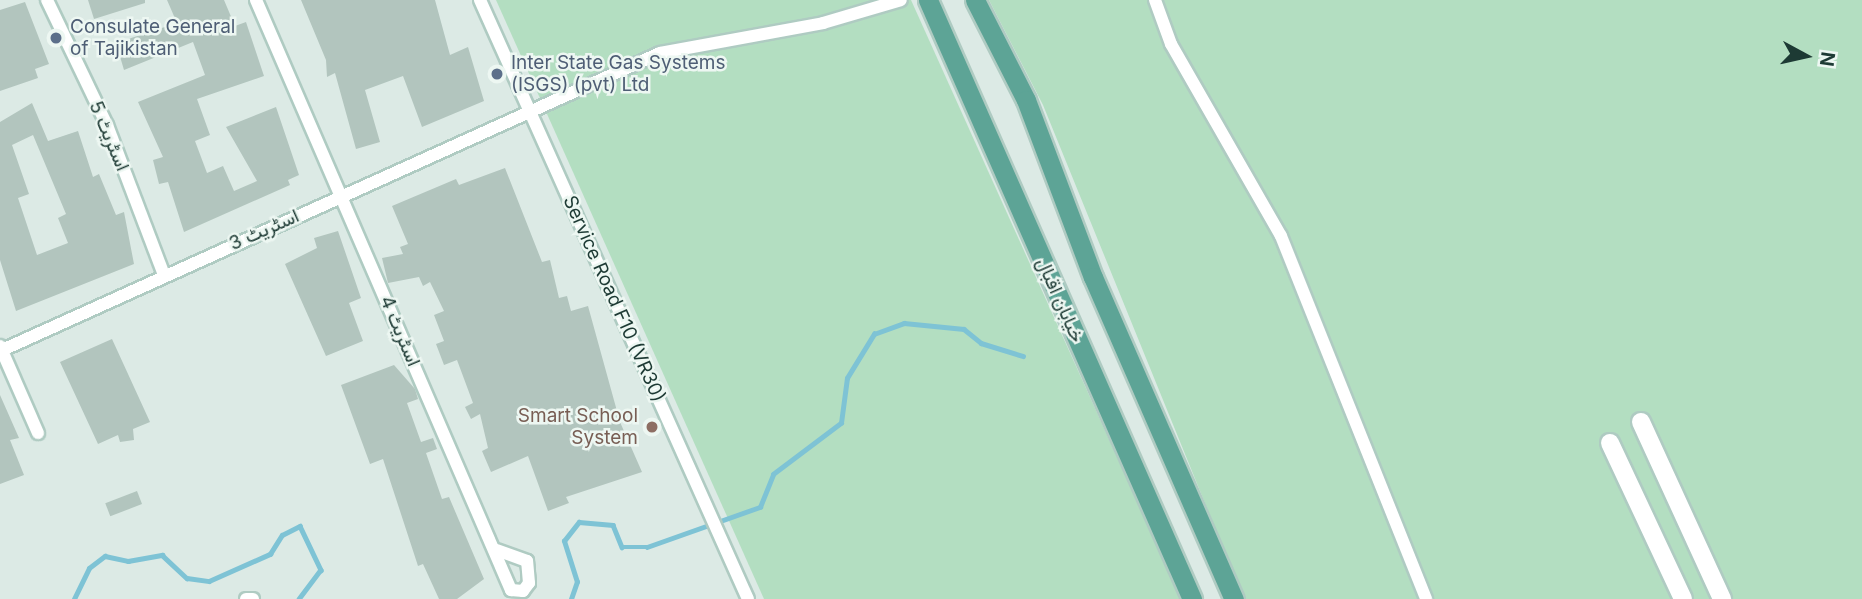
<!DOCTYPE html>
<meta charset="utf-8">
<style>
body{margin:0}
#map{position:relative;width:1862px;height:599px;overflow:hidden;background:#dceae5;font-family:Inter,Vazirmatn,sans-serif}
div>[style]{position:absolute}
.green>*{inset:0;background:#b3dec1}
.stream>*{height:4.5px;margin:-2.25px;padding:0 2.25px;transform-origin:2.25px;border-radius:2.25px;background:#7ec3d5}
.building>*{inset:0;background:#b2c5be;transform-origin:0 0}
.roads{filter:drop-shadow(2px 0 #afcbc2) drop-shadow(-2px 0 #afcbc2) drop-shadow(0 2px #afcbc2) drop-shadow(0 -2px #afcbc2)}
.street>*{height:12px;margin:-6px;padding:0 6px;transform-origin:6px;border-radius:6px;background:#fff}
.secondary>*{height:18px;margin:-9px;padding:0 9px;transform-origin:9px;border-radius:9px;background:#fff}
.primary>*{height:19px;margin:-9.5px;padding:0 9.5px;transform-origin:9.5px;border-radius:9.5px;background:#5da496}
.dots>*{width:19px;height:19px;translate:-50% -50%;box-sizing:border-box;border:4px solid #edf7f2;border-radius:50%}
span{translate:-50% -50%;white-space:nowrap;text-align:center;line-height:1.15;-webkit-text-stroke:5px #edf7f2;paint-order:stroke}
.service-label{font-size:19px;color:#4e5e75}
.left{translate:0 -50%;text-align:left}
.street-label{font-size:19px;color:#1d3a34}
.education-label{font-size:19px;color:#785e54}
.right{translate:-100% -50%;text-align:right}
.north{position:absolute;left:1771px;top:21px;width:70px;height:70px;-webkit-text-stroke:5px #edf7f2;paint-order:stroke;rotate:98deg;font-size:19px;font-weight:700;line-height:28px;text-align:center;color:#1d3a34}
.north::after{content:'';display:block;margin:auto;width:24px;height:32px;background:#1d3a34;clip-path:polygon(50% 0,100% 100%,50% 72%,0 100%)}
</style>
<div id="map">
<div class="green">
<div style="clip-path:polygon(496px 0,911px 0,1181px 599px,764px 599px)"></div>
<div style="clip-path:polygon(989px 0,1862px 0,1862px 599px,1244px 599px,1043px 105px)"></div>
</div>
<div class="stream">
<div style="left:74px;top:599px;width:34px;rotate:-64deg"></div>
<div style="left:89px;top:568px;width:20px;rotate:-37deg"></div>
<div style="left:105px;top:556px;width:24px;rotate:12deg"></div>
<div style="left:128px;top:561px;width:35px;rotate:-10deg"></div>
<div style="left:162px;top:555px;width:34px;rotate:43deg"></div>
<div style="left:187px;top:578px;width:22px;rotate:8deg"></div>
<div style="left:209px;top:581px;width:67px;rotate:-23.9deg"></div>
<div style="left:270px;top:554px;width:22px;rotate:-58deg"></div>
<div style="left:282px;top:535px;width:20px;rotate:-27deg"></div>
<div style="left:300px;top:526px;width:49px;rotate:64.5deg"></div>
<div style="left:321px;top:570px;width:36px;rotate:127deg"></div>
<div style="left:571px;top:599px;width:18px;rotate:-71deg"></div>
<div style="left:577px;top:582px;width:43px;rotate:-107.6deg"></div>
<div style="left:564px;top:541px;width:24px;rotate:-52deg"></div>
<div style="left:579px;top:522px;width:34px;rotate:5deg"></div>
<div style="left:613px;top:525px;width:24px;rotate:68deg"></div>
<div style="left:622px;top:547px;width:25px"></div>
<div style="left:647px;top:547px;width:120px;rotate:-19.5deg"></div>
<div style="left:760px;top:507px;width:35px;rotate:-68deg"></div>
<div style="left:773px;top:474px;width:85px;rotate:-36.9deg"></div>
<div style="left:841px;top:423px;width:45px;rotate:-82.4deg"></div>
<div style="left:847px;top:378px;width:52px;rotate:-58.5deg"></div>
<div style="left:874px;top:334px;width:32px;rotate:-20deg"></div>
<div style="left:904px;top:323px;width:60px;rotate:5.7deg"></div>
<div style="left:964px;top:329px;width:22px;rotate:39deg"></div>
<div style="left:981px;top:343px;width:44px;rotate:17.2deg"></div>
</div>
<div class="building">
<div style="clip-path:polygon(88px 0,145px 0,145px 3px,94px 19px)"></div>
<div style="clip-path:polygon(167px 0,224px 0,235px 26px,246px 22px,264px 76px,197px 99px,210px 135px,195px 141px,207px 173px,223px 166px,234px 191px,257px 181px,226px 127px,276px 107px,299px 175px,288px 180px,290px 185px,184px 232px,168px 182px,159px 184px,153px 160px,163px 157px,138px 102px,205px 75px,193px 42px,124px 70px,116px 43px,177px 23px)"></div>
<div style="clip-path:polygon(301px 0,435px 0,450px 55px,468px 47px,484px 101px,422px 127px,403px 76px,365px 90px,380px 142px,356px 149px,335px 73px,327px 77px,326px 60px)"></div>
<div style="clip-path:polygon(25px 2px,49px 64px,35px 69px,38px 78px,0 91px,0 10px)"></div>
<div style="clip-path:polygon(evenodd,32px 103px,48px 141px,78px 131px,93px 177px,99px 174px,116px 215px,124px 212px,134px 264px,16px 311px,0 260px,0 122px,32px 103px,33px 135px,66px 214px,58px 218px,68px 243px,37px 255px,18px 198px,29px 194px,12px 145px,33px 135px)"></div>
<div style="clip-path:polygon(505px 168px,542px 262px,550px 260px,559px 298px,567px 296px,571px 311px,588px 306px,620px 422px,642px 472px,566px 497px,569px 503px,548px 511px,528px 456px,491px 472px,482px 451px,488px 448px,480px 414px,471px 419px,465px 407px,473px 403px,457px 360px,444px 365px,436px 344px,444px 341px,434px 315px,444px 311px,430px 282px,423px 286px,419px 277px,388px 283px,382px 258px,403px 254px,400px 247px,408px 244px,392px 206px,456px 179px,459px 185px)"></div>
<div style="clip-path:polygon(338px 231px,361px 298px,349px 303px,363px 341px,326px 356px,285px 264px,317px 248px,314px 238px)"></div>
<div style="clip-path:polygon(112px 339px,150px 422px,133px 429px,134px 440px,120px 442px,118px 435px,98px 444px,60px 362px)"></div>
<div style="clip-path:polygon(394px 365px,415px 389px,418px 399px,407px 403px,421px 442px,433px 438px,437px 449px,426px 453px,442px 499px,449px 497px,484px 579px,457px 599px,439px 599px,423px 564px,418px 566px,383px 459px,370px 464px,341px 385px)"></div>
<div style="clip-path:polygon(0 395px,19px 438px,10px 440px,24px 475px,0 484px)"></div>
<div style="left:137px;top:491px;width:14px;height:34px;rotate:69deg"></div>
</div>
<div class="roads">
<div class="street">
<div style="left:47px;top:0;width:139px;rotate:64.4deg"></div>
<div style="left:107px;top:125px;width:160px;rotate:69.2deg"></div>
<div style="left:256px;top:0;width:643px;rotate:66.63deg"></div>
<div style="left:511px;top:590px;width:12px;rotate:5deg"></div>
<div style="left:523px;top:591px;width:10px;rotate:-53deg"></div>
<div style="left:529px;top:583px;width:22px;rotate:-95deg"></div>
<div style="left:527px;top:561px;width:32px;rotate:-160deg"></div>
<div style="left:480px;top:0;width:656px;rotate:65.9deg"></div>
<div style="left:1155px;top:0;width:47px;rotate:70deg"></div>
<div style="left:1171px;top:44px;width:221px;rotate:60.2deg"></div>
<div style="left:1281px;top:236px;width:391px;rotate:68.2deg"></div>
<div style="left:0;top:346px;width:95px;rotate:66.4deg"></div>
<div style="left:0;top:351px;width:724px;rotate:-24.3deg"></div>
<div style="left:660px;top:53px;width:166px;rotate:-10.4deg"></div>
<div style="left:823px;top:23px;width:81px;rotate:-16.4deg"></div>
<div style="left:246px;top:599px;width:7px"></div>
</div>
<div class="secondary">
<div style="left:1641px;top:422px;width:195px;rotate:65.4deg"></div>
<div style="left:1610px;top:443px;width:172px;rotate:64.9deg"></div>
</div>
<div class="primary">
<div style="left:928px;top:0;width:655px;rotate:66.22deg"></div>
<div style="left:975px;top:0;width:112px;rotate:63deg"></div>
<div style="left:1026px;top:100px;width:189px;rotate:69.3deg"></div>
<div style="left:1093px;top:277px;width:352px;rotate:66.4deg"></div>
</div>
</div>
<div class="dots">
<div style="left:56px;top:38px;background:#5c6f8a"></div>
<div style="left:497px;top:74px;background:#5c6f8a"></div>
<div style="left:652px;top:427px;background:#8d6e63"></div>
</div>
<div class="service-label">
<span class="left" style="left:70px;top:38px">Consulate General<br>of Tajikistan</span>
<span class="left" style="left:511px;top:74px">Inter State Gas Systems<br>(ISGS) (pvt) Ltd</span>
</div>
<div class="street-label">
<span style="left:109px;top:136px;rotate:67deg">اسٹریٹ 5</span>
<span style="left:264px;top:230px;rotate:-24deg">اسٹریٹ 3</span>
<span style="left:614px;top:299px;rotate:66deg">Service Road F10 (VR30)</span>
<span style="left:1060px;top:300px;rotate:66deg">خیابان اقبال</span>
<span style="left:400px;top:331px;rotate:67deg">اسٹریٹ 4</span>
</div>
<div class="education-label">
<span class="right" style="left:638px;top:427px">Smart School<br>System</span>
</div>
<div class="north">N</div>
</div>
